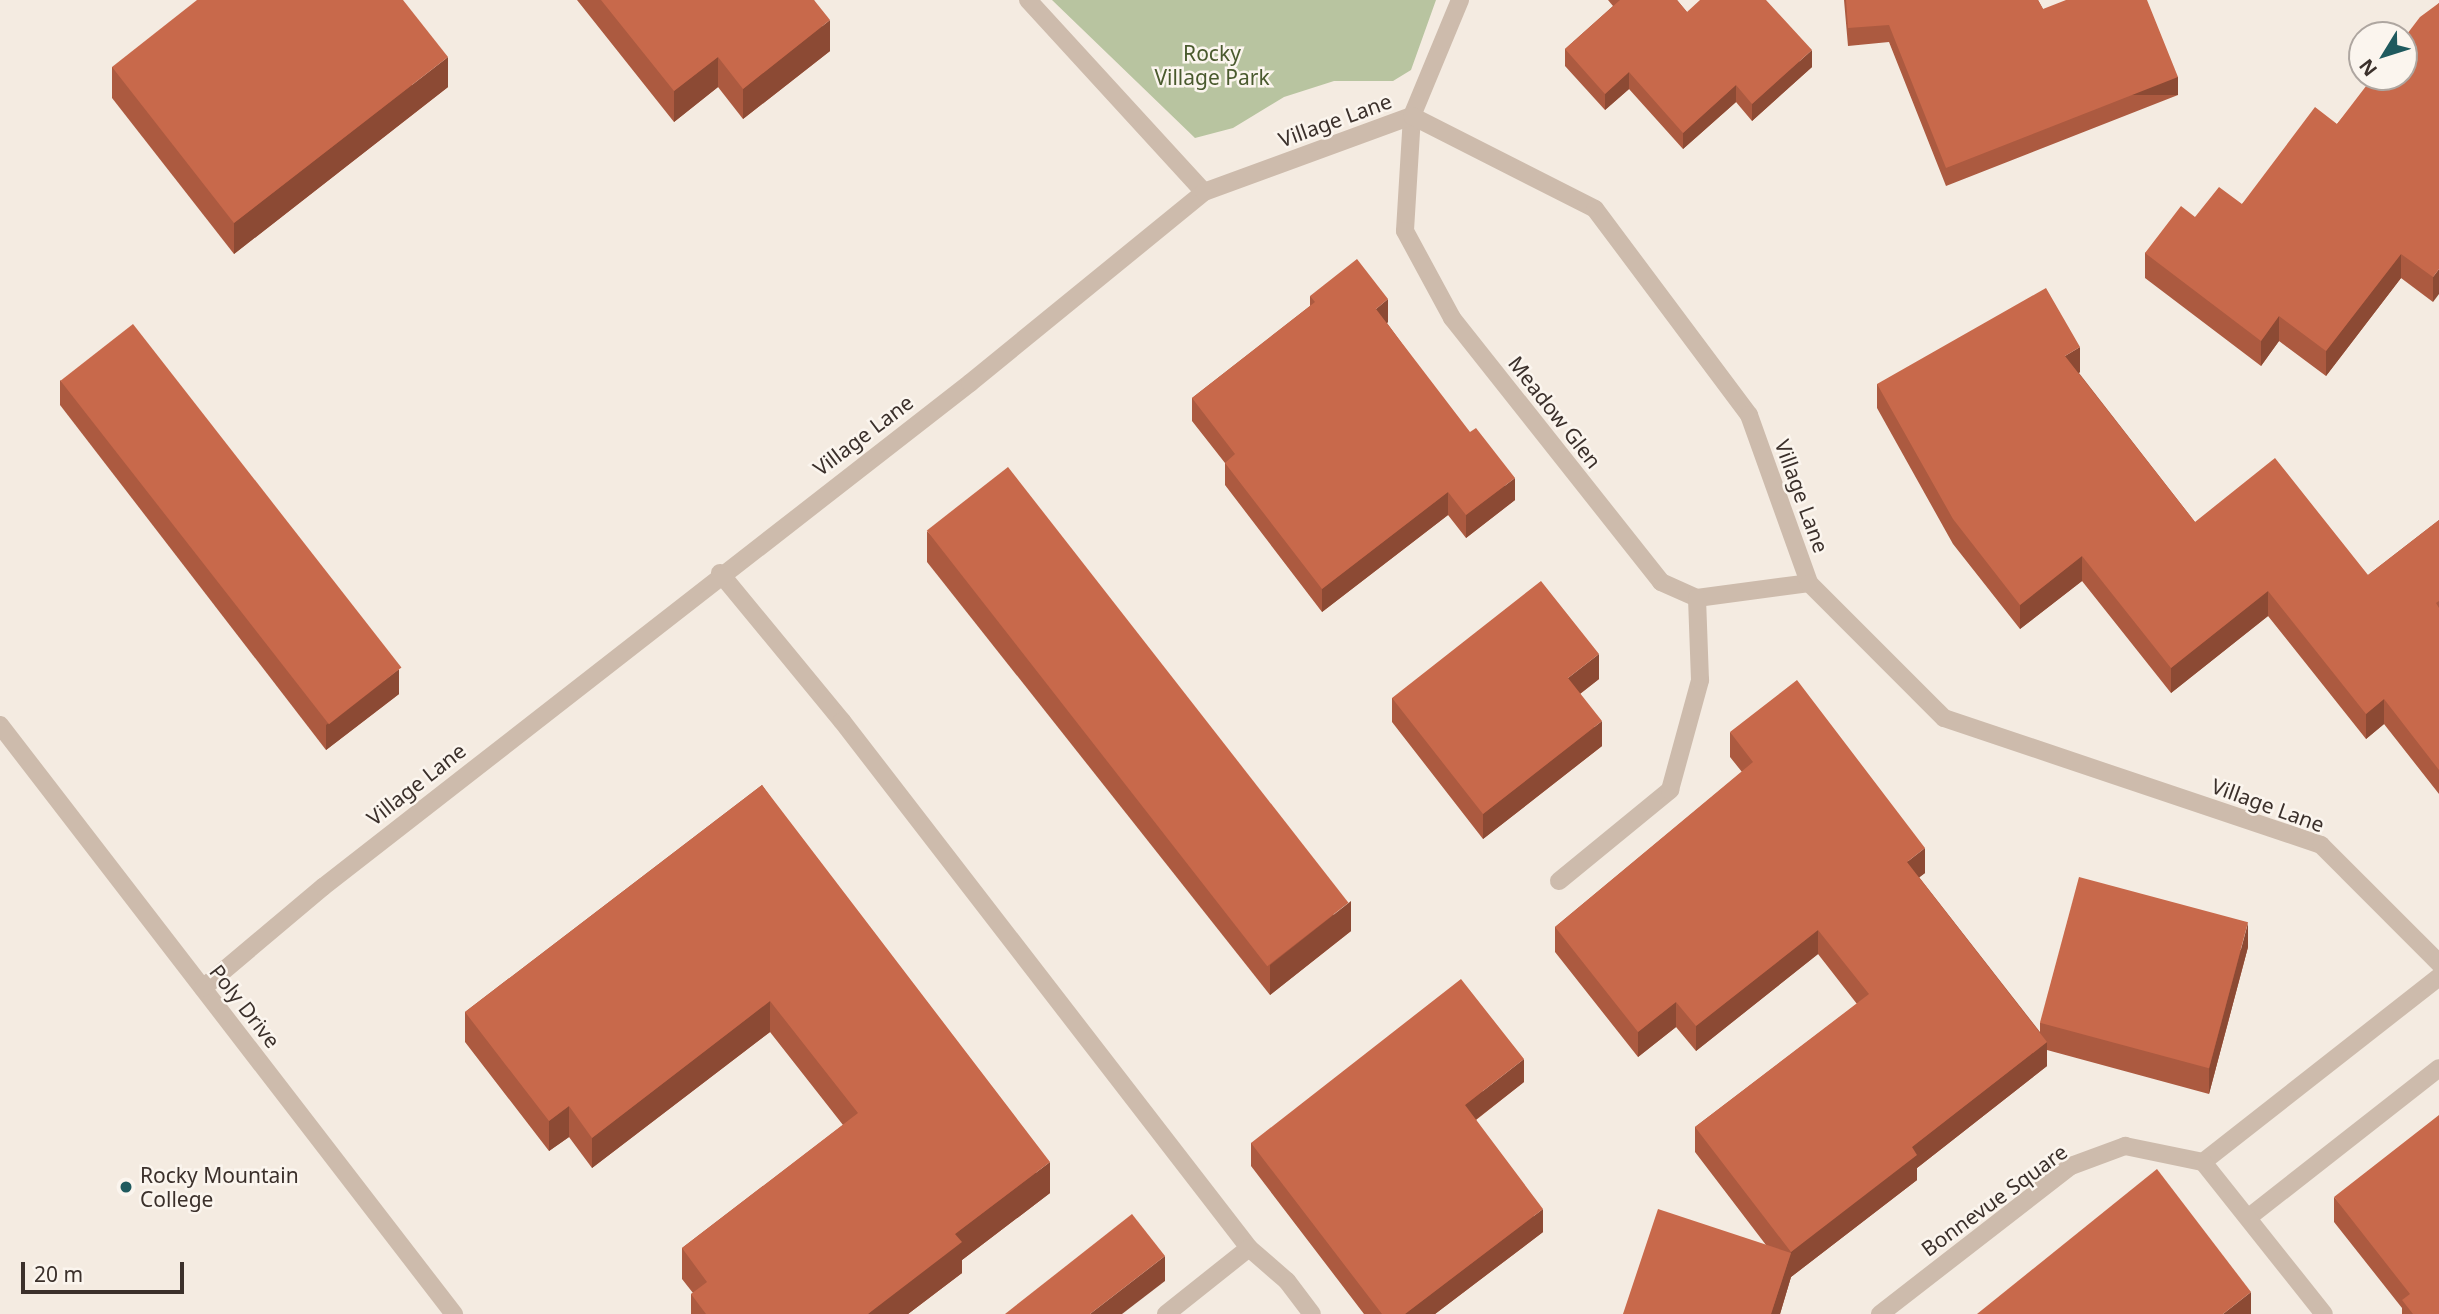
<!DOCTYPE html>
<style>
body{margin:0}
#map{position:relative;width:2439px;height:1314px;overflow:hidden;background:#f4ebe1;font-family:"Noto Sans",sans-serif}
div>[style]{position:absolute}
.green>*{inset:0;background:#b8c4a0}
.minor>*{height:18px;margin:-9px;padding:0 9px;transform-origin:9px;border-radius:9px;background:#cdbbac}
.wall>*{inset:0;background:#ac5a40}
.shaded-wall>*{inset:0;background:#8c4a34;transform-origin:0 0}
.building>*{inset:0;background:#c8694b;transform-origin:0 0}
.dots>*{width:19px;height:19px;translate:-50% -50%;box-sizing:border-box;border:4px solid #fbf5ee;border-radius:50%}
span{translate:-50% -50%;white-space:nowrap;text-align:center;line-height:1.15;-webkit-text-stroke:5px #fbf5ee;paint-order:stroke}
.park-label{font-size:21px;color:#4a5a2e}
.street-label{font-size:21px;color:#3b302b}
.poi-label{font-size:21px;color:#3b302b}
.left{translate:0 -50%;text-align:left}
.north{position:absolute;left:2348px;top:21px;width:70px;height:70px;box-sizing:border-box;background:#fbf5ee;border:2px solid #aea6a0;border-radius:50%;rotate:232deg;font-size:19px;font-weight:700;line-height:28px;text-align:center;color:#3b302b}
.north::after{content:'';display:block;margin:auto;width:24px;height:32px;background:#1f5a5e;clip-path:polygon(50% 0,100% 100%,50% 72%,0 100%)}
.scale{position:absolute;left:21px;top:1262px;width:163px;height:32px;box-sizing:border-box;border:4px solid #3b302b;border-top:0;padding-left:9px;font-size:21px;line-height:24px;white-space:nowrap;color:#3b302b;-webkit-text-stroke:5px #fbf5ee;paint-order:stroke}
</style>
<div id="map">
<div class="green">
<div style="clip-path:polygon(1052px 0,1436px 0,1411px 70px,1393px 81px,1334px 81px,1284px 97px,1233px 128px,1195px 138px)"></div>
</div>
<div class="minor">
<div style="left:1028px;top:0;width:260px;rotate:47.5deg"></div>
<div style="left:1460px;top:0;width:126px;rotate:112.5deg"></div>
<div style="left:1412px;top:116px;width:115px;rotate:93.5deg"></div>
<div style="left:1405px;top:231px;width:99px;rotate:61.6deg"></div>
<div style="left:1452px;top:318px;width:337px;rotate:51.6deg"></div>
<div style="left:1661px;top:582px;width:39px;rotate:24deg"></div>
<div style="left:1697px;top:598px;width:113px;rotate:-7.6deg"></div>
<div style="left:720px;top:573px;width:192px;rotate:50.5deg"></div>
<div style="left:842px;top:721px;width:666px;rotate:52.32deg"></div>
<div style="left:1249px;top:1248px;width:50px;rotate:41deg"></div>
<div style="left:1287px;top:1281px;width:41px;rotate:52.9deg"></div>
<div style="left:0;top:725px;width:744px;rotate:52.38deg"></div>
<div style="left:1559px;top:881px;width:144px;rotate:-39.3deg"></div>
<div style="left:1670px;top:790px;width:114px;rotate:-74.7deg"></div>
<div style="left:1700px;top:680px;width:82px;rotate:-92.1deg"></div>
<div style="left:203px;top:988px;width:157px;rotate:-40.1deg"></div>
<div style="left:323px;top:887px;width:820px;rotate:-37.92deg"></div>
<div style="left:970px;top:383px;width:302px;rotate:-39.2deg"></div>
<div style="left:1204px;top:192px;width:221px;rotate:-20.1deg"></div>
<div style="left:1412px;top:116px;width:205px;rotate:26.9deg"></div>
<div style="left:1595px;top:209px;width:257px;rotate:53.2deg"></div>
<div style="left:1749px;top:415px;width:178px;rotate:70.3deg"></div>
<div style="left:1809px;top:583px;width:191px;rotate:45deg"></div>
<div style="left:1944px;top:718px;width:398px;rotate:18.6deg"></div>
<div style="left:2321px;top:845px;width:167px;rotate:45deg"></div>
<div style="left:2203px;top:1162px;width:300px;rotate:-38.1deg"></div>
<div style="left:2249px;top:1217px;width:241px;rotate:-38.1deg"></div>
<div style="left:1166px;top:1314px;width:106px;rotate:-38.5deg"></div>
<div style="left:1880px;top:1314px;width:242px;rotate:-37.8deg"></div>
<div style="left:2071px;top:1166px;width:58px;rotate:-20.3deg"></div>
<div style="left:2125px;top:1146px;width:80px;rotate:11.6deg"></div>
<div style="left:2203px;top:1162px;width:194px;rotate:51.5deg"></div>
</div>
<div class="wall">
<div style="clip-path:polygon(577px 0,814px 0,830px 51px,743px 119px,718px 87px,674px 122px)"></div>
<div style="clip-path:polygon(1608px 0,1677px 0,1687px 12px,1812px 67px,1752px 121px,1736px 102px,1683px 149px,1629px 89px,1605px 110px,1565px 66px,1565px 49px,1613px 6px)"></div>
<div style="clip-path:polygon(1844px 0,2038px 0,2043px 9px,2178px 95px,1946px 186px,1889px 42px,1848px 46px)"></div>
<div style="clip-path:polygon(2439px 3px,2433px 302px,2401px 278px,2326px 376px,2279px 341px,2261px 366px,2145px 278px,2145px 253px,2195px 217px,2242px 204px,2337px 124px)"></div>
<div style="clip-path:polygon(112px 67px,448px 87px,234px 254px,112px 98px)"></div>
<div style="clip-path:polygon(1310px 296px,1388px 322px,1387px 323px,1515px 500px,1466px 538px,1448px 515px,1322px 612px,1225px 485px,1225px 463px,1192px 421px,1192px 398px,1310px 306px)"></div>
<div style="clip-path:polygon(2080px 372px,2079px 373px,2195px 522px,2368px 575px,2439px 520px,2439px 794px,2384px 724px,2366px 739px,2268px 616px,2171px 693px,2082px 581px,2020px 629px,1953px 544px,1877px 408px,1877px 384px)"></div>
<div style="clip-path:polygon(60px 380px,399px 694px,326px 750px,60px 405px)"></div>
<div style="clip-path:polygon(927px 531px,1351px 931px,1270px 995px,927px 562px)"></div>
<div style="clip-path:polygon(1599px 679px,1580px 694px,1602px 746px,1483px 839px,1392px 722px,1392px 698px)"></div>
<div style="clip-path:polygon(1730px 732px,1925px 873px,1919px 877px,2040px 1032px,2040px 1023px,2248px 947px,2209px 1094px,2047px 1050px,2047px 1066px,1917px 1168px,1917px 1180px,1791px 1277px,1780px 1314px,1623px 1314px,1766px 1245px,1695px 1152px,1695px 1127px,1857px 1004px,1818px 954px,1696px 1051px,1676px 1027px,1638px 1057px,1555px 952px,1555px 927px,1742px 772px,1730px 757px)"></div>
<div style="clip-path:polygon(762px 785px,1050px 1193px,962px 1260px,962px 1273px,908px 1314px,691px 1314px,691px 1294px,693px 1293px,682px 1279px,682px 1248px,843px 1125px,770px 1032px,592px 1168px,569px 1137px,549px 1151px,465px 1042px,465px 1012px)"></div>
<div style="clip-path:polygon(1524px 1082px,1476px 1120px,1543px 1232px,1435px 1314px,1364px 1314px,1251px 1166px,1251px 1143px)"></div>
<div style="clip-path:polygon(2334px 1197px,2439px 1314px,2402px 1314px,2402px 1308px,2334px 1222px)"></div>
</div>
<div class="shaded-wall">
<div style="clip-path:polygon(830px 20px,830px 51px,743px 119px,743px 89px)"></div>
<div style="clip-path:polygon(1812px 50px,1812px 67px,1752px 121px,1752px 104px)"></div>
<div style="clip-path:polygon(448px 57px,448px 87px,234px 254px,234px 223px)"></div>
<div style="clip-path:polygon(718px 57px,718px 87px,674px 122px,674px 91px)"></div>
<div style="clip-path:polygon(1629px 72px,1629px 89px,1605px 110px,1605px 94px)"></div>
<div style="left:2178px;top:77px;width:18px;height:249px;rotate:90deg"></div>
<div style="clip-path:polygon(1736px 85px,1736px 102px,1683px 149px,1683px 133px)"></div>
<div style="clip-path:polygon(2401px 254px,2401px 278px,2326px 376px,2326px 351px)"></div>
<div style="clip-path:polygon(2439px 269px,2439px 294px,2433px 302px,2433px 277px)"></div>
<div style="clip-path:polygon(1388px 299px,1388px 322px,1376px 331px,1376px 309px)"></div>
<div style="clip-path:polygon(2279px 316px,2279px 341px,2261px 366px,2261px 341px)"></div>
<div style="clip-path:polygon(2080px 347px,2080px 372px,2065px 381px,2065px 356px)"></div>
<div style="clip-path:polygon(1515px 478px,1515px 500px,1466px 538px,1466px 515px)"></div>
<div style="clip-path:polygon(1448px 492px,1448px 515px,1322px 612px,1322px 589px)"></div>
<div style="clip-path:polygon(2082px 556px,2082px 581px,2020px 629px,2020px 605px)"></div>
<div style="clip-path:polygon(2268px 591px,2268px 616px,2171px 693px,2171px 668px)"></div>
<div style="clip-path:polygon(1599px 654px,1599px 679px,1568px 703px,1568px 678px)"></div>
<div style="clip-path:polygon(399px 669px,399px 694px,326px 750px,326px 725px)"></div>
<div style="clip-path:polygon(2384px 699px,2384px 724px,2366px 739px,2366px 714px)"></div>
<div style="clip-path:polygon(1602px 721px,1602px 746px,1483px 839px,1483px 814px)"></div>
<div style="clip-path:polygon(1925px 848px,1925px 873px,1907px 887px,1907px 862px)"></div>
<div style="clip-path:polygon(1351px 901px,1351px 931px,1270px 995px,1270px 965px)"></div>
<div style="clip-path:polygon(2248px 923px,2248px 947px,2209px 1094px,2209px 1069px)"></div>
<div style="clip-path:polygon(1818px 930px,1818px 954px,1696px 1051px,1696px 1026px)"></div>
<div style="clip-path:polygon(770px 1001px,770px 1032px,592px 1168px,592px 1138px)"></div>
<div style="clip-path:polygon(1676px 1002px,1676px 1027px,1638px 1057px,1638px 1032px)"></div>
<div style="clip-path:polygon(2047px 1042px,2047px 1066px,1917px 1168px,1917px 1180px,1791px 1277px,1780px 1314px,1771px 1314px,1791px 1252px,1912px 1147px)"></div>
<div style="clip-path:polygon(1524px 1059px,1524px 1082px,1465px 1128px,1465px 1105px)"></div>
<div style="clip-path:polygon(569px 1106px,569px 1137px,549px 1151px,549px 1121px)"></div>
<div style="clip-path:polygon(1050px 1162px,1050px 1193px,962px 1260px,962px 1273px,908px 1314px,868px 1314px,955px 1234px)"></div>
<div style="clip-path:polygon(1543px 1209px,1543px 1232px,1435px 1314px,1405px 1314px)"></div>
<div style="clip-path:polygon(1165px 1256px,1165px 1281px,1122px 1314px,1090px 1314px)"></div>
<div style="clip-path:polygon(2251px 1292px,2251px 1314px,2223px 1314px)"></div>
</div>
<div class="building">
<div style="clip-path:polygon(197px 0,403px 0,448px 57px,234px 223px,112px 67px)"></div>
<div style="clip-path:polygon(601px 0,814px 0,830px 20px,743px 89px,718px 57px,674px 91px)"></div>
<div style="clip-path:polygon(1620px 0,1677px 0,1687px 12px,1700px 0,1766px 0,1812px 50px,1752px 104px,1736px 85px,1683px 133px,1629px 72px,1605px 94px,1565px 49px)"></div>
<div style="clip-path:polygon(1846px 0,2038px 0,2043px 9px,2066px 0,2147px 0,2178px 77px,1946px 168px,1889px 25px,1848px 28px)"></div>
<div style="clip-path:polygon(2439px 3px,2439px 269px,2433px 277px,2401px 254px,2326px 351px,2279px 316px,2261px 341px,2145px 253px,2181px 206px,2195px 217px,2219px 187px,2242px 204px,2315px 107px,2337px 124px,2373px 77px,2404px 77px,2404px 38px,2420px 17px)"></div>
<div style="clip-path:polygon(1357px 259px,1388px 299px,1376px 309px,1470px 432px,1476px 428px,1515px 478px,1466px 515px,1448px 492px,1322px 589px,1225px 463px,1235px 454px,1192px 398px,1315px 302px,1310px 296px)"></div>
<div style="clip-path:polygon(2046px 288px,2080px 347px,2065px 356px,2195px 522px,2275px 458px,2368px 575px,2439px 520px,2439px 601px,2436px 603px,2439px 608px,2439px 770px,2384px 699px,2366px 714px,2268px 591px,2171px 668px,2082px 556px,2020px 605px,1953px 519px,1877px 384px)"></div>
<div style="left:133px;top:324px;width:436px;height:92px;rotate:52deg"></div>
<div style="left:1008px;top:467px;width:553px;height:103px;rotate:52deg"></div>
<div style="clip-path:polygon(1541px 581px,1599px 654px,1568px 678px,1602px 721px,1483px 814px,1392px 698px)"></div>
<div style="clip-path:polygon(1797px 680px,1925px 848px,1907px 862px,2047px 1042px,1912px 1147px,1917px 1155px,1791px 1252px,1695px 1127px,1869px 994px,1818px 930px,1696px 1026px,1676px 1002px,1638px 1032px,1555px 927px,1753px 762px,1730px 732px)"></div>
<div style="clip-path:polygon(762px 785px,1050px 1162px,955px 1234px,962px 1242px,868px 1314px,706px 1314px,691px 1294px,707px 1282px,682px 1248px,858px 1113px,770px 1001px,592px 1138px,569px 1106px,549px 1121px,465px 1012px)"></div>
<div style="left:2079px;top:877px;width:175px;height:151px;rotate:15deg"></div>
<div style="clip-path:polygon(1461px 979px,1524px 1059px,1465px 1105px,1543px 1209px,1405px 1314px,1382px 1314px,1251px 1143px)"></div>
<div style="clip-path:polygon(2439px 1115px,2439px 1314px,2413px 1314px,2402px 1300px,2410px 1294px,2334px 1197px)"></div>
<div style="clip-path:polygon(2157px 1169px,2251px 1292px,2223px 1314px,1977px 1314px)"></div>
<div style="clip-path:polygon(1658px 1209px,1791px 1253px,1771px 1314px,1623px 1314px)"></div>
<div style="clip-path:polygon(1132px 1214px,1165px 1256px,1090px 1314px,1005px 1314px)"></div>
</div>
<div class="dots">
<div style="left:126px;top:1187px;background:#1f5a5e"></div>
</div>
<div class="park-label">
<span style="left:1212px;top:65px">Rocky<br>Village Park</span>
</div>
<div class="street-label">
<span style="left:1335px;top:120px;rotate:-20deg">Village Lane</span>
<span style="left:1555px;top:412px;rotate:52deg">Meadow Glen</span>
<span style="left:863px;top:435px;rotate:-37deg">Village Lane</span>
<span style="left:1802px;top:496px;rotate:70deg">Village Lane</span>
<span style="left:416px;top:784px;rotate:-38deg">Village Lane</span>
<span style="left:2268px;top:805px;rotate:20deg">Village Lane</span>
<span style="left:245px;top:1006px;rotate:52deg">Poly Drive</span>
<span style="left:1994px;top:1200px;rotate:-36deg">Bonnevue Square</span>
</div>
<div class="poi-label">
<span class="left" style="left:140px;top:1187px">Rocky Mountain<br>College</span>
</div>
<div class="north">N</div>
<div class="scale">20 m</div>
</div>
